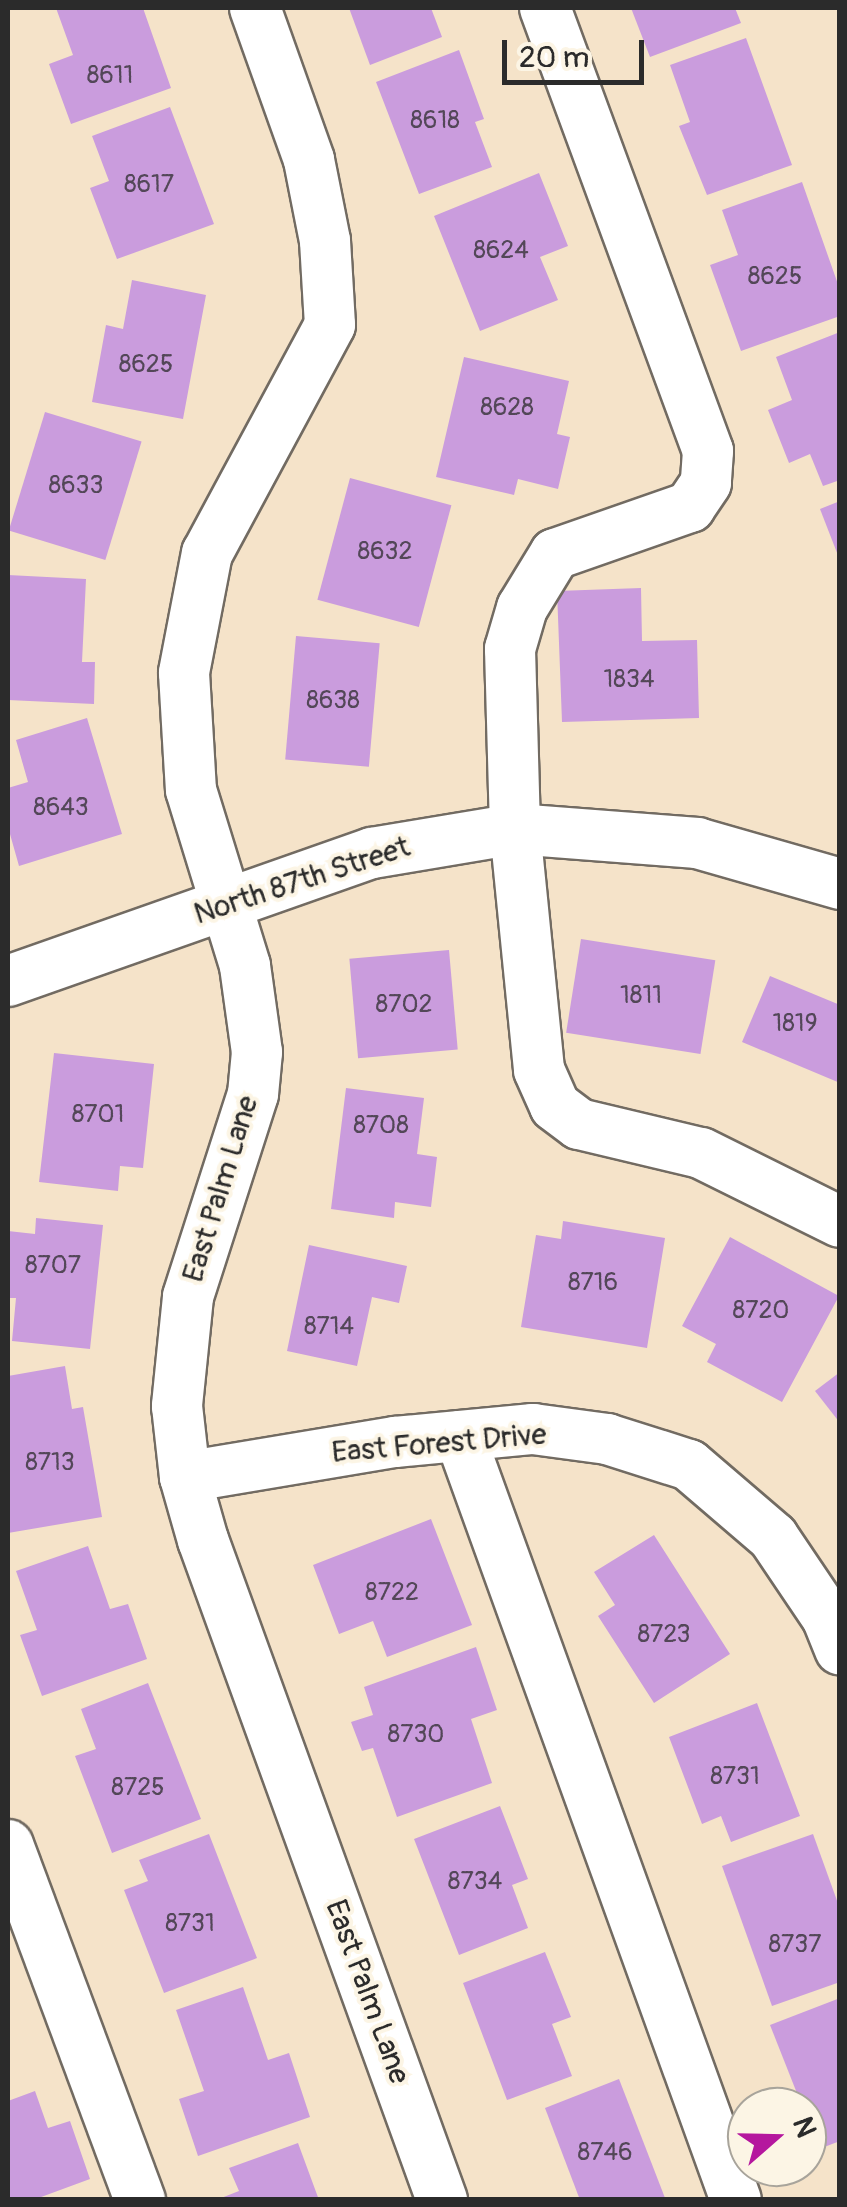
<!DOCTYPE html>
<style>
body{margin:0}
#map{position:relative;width:847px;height:2207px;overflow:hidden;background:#f5e3c9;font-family:Pangolin,sans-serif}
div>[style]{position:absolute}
.building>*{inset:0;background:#ca9cdd;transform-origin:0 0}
.roads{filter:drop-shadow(2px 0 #726b62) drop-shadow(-2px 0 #726b62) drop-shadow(0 2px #726b62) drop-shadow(0 -2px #726b62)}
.minor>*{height:50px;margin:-25px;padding:0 25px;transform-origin:25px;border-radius:25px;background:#fff}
span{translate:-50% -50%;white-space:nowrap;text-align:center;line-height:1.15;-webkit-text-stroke:8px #fcf5e5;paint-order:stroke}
.number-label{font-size:25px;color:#534758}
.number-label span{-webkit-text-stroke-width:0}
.street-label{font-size:30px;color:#2b2b2b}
.frame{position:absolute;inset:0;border:10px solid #2b2b2b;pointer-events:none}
.north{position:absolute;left:727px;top:2087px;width:100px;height:100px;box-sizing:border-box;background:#fcf5e5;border:2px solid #a8a49b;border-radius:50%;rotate:70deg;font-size:28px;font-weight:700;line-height:40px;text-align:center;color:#2b2b2b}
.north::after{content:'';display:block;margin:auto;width:35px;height:45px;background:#b5179e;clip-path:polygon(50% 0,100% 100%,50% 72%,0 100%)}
.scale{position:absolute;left:502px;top:40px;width:142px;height:45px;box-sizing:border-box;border:5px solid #2b2b2b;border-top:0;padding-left:12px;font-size:30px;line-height:35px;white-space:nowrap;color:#2b2b2b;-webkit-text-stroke:8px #fcf5e5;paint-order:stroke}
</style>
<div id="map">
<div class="building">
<div style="clip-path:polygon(56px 8px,143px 8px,171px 88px,71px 124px,49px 64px,73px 55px)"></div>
<div style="clip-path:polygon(349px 8px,431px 8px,442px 37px,370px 65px)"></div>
<div style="clip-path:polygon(631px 8px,735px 8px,741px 23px,650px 57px)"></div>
<div style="clip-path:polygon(746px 38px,792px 165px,707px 195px,679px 126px,690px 122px,670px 65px)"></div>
<div style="clip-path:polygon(459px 50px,484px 119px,475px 122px,492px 167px,419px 194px,376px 82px)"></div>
<div style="clip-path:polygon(170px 107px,214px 224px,117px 259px,90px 188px,109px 181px,92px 136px)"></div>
<div style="clip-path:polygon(539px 173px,568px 246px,540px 257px,558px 300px,480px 331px,434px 216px)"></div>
<div style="clip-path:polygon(802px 182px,840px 290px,840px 316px,741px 351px,710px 265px,738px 255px,722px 210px)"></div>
<div style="clip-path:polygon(132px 280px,206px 295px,183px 419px,92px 402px,106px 325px,123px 329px)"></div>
<div style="clip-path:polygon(840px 332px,840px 480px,823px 486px,810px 454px,789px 463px,768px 410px,792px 400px,776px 357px)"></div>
<div style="clip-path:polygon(464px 357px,569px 381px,557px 434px,570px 437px,558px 489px,518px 479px,514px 495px,436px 477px)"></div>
<div style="left:45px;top:412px;width:101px;height:124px;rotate:17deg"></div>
<div style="left:350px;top:478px;width:105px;height:126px;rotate:15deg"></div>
<div style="clip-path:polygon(840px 501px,840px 558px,839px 558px,820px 509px)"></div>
<div style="clip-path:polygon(8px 575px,86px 579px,82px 662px,95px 662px,94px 704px,8px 700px)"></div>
<div style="clip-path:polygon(641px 588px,642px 641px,697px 640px,699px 718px,562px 722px,557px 591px)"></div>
<div style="left:296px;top:636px;width:84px;height:124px;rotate:5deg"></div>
<div style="clip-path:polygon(87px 718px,122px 834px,19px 866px,8px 827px,8px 788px,28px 782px,16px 740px)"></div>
<div style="left:581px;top:939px;width:136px;height:95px;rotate:9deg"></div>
<div style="left:449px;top:950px;width:100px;height:100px;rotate:85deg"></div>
<div style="clip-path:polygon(770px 976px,840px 1005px,840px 1083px,742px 1042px)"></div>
<div style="clip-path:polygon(54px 1053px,154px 1064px,143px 1168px,120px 1166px,118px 1191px,39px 1182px)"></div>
<div style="clip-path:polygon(346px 1088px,424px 1098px,417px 1154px,437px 1157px,431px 1207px,395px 1202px,394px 1218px,331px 1209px)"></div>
<div style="clip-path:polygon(36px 1218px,103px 1225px,90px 1349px,12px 1341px,16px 1298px,8px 1298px,8px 1231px,35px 1234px)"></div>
<div style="clip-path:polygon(563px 1221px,665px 1238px,647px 1348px,521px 1327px,536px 1235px,561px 1239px)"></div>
<div style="clip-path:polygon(730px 1237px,839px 1296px,782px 1402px,707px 1362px,716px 1344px,682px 1326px)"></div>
<div style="clip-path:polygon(309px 1245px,407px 1266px,399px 1303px,372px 1297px,357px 1366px,287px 1351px)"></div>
<div style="clip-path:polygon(65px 1366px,72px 1409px,83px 1407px,102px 1517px,8px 1533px,8px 1376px)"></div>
<div style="clip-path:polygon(840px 1372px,840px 1423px,815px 1391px)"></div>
<div style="clip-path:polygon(431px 1519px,472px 1625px,387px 1657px,373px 1621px,339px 1634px,313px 1565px)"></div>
<div style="clip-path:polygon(654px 1535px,730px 1654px,654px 1703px,598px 1616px,615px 1605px,594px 1572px)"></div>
<div style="clip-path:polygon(88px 1546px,110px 1609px,128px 1604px,147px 1659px,42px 1696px,20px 1635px,37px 1630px,16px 1571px)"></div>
<div style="clip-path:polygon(476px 1647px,497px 1710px,471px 1719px,492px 1783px,397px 1817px,373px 1748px,362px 1751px,351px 1722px,373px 1715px,364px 1687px)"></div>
<div style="clip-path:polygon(148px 1683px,201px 1819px,112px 1853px,75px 1756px,96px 1749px,81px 1709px)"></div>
<div style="clip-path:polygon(757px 1703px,800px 1816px,731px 1842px,721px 1816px,702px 1824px,669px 1737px)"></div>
<div style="clip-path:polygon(500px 1806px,528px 1879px,512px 1885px,528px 1928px,459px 1955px,414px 1839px)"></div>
<div style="clip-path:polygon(209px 1834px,257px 1958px,164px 1993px,124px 1890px,148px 1881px,139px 1860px)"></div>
<div style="clip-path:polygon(813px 1834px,840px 1909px,840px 1982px,772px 2006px,722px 1866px)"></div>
<div style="clip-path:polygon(545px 1952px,571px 2017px,552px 2024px,572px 2076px,507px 2100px,463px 1983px)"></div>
<div style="clip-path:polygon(243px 1987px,268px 2060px,289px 2053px,310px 2117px,198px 2156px,179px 2099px,204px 2091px,176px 2010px)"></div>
<div style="clip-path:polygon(840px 1998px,840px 2141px,819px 2149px,770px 2025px)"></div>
<div style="clip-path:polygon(619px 2079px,665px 2198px,662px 2200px,580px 2200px,545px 2108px)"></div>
<div style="clip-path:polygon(35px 2091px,48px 2128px,70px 2121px,90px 2179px,33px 2200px,8px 2200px,8px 2101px)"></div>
<div style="clip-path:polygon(298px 2143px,319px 2200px,216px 2200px,239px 2191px,229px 2168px)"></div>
</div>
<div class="roads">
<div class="minor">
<div style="left:255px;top:8px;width:161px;rotate:70.4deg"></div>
<div style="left:309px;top:160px;width:83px;rotate:78.8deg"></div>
<div style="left:325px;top:241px;width:84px;rotate:86.6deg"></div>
<div style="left:330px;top:325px;width:259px;rotate:118.3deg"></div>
<div style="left:207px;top:553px;width:122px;rotate:100.9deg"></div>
<div style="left:184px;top:673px;width:117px;rotate:86.6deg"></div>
<div style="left:191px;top:790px;width:184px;rotate:72.9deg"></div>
<div style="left:245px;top:966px;width:87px;rotate:82.1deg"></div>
<div style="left:257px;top:1052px;width:42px;rotate:95.4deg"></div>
<div style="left:253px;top:1094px;width:213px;rotate:107.8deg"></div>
<div style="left:188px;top:1297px;width:110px;rotate:95.8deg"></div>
<div style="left:177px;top:1406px;width:71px;rotate:83.6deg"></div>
<div style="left:185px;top:1477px;width:66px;rotate:74.1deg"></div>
<div style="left:203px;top:1540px;width:702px;rotate:70.09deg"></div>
<div style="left:545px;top:8px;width:472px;rotate:69.8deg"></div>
<div style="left:708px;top:451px;width:32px;rotate:94deg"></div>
<div style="left:706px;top:483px;width:29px;rotate:124deg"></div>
<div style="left:690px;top:507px;width:143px;rotate:160.8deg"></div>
<div style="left:555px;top:554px;width:63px;rotate:121.4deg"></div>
<div style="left:522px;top:608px;width:43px;rotate:106.3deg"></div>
<div style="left:510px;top:649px;width:180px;rotate:88.4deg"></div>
<div style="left:515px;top:829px;width:242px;rotate:84.3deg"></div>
<div style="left:539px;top:1070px;width:39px;rotate:66deg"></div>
<div style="left:555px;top:1106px;width:30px;rotate:37deg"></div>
<div style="left:579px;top:1124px;width:125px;rotate:13.4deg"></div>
<div style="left:701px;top:1153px;width:155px;rotate:26.4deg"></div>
<div style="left:8px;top:981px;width:386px;rotate:-19.4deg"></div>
<div style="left:372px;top:853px;width:145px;rotate:-9.5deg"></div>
<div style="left:515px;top:829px;width:183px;rotate:4.4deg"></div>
<div style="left:697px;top:843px;width:149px;rotate:16deg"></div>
<div style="left:460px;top:1436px;width:812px;rotate:70.14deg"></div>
<div style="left:185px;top:1477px;width:213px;rotate:-9.5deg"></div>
<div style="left:395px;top:1442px;width:139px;rotate:-5.4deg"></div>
<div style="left:533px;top:1429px;width:75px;rotate:7.7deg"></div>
<div style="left:607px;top:1439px;width:86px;rotate:17.6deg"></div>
<div style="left:689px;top:1465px;width:111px;rotate:40.6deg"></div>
<div style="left:773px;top:1537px;width:97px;rotate:56deg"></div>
<div style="left:827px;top:1617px;width:35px;rotate:68deg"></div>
<div style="left:8px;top:1845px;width:379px;rotate:69.6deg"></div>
</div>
</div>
<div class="number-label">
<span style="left:110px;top:76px">8611</span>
<span style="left:435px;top:121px">8618</span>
<span style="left:149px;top:185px">8617</span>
<span style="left:501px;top:251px">8624</span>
<span style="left:775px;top:277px">8625</span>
<span style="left:146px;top:365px">8625</span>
<span style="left:507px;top:408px">8628</span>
<span style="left:76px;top:486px">8633</span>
<span style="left:385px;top:552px">8632</span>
<span style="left:629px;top:680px">1834</span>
<span style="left:333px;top:701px">8638</span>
<span style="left:61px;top:808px">8643</span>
<span style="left:641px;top:996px">1811</span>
<span style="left:404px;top:1005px">8702</span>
<span style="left:795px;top:1024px">1819</span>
<span style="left:98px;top:1115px">8701</span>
<span style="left:381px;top:1126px">8708</span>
<span style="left:53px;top:1266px">8707</span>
<span style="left:593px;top:1283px">8716</span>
<span style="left:761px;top:1311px">8720</span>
<span style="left:329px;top:1327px">8714</span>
<span style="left:50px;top:1463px">8713</span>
<span style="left:392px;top:1593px">8722</span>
<span style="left:664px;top:1635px">8723</span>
<span style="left:416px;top:1735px">8730</span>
<span style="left:735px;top:1777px">8731</span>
<span style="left:138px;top:1788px">8725</span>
<span style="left:475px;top:1882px">8734</span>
<span style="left:190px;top:1924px">8731</span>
<span style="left:795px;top:1945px">8737</span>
<span style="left:605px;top:2153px">8746</span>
</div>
<div class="street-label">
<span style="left:302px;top:881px;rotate:-18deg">North 87th Street</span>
<span style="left:221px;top:1189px;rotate:-73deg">East Palm Lane</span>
<span style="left:439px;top:1444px;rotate:-5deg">East Forest Drive</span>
<span style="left:367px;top:1992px;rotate:70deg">East Palm Lane</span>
</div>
<div class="frame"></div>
<div class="north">N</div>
<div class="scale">20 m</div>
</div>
